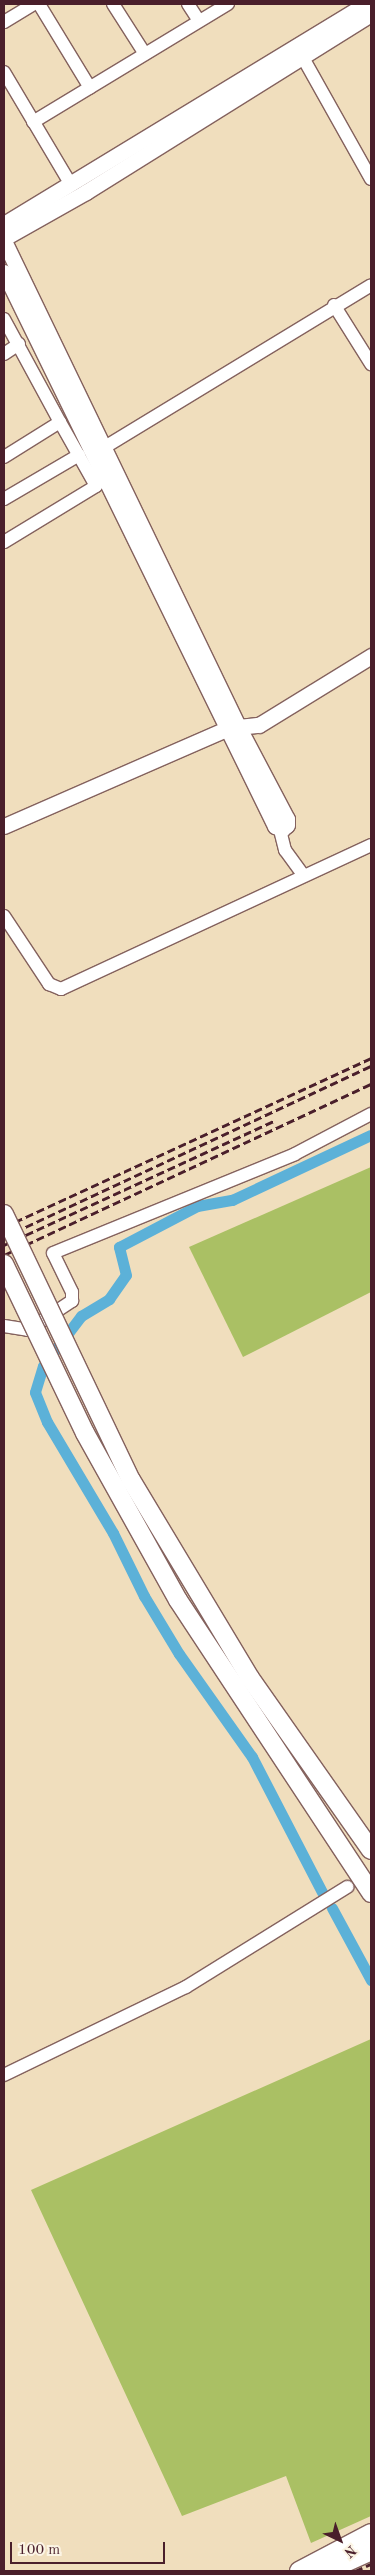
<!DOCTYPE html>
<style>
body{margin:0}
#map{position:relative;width:375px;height:2575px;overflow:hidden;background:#f0debd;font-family:"Old Standard TT",serif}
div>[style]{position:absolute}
.green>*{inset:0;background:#aac064}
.canal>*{height:11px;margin:-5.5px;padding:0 5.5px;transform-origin:5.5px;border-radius:5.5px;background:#5cb1d8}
.roads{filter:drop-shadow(1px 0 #84625e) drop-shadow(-1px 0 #84625e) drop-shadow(0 1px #84625e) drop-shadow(0 -1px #84625e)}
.minor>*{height:12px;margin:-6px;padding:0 6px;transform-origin:6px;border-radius:6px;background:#fff}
.tertiary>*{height:15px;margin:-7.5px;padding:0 7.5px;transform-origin:7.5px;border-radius:7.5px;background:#fff}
.secondary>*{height:18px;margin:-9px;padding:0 9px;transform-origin:9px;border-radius:9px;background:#fff}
.trunk>*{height:20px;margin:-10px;padding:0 10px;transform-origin:10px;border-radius:10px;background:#fff}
.rail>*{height:3px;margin-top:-1.5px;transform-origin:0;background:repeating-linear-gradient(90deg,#4a1f2b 0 8px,transparent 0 12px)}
.bridges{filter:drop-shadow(1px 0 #84625e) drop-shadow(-1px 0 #84625e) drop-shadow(0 1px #84625e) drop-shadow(0 -1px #84625e)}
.secondary-bridge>*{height:18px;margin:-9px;padding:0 9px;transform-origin:9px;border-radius:9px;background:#fff}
span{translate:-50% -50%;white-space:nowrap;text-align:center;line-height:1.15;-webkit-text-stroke:4px #fcf5e5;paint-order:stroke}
.frame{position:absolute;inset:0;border:5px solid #4a1f2b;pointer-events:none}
.north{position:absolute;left:315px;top:2515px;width:50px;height:50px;-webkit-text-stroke:4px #fcf5e5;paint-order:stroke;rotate:138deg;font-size:14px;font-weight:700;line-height:20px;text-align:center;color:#4a1f2b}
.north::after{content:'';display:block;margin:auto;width:18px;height:22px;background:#4a1f2b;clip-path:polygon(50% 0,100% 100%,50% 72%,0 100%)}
.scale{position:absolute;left:10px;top:2542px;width:155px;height:22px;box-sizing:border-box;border:2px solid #4a1f2b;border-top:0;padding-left:6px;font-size:15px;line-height:18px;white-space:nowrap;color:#4a1f2b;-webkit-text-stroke:4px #fcf5e5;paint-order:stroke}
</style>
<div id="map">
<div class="green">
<div style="clip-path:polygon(371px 1167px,371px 1292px,243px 1357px,189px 1247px)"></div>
<div style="clip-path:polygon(371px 2039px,371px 2516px,311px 2543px,286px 2476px,182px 2516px,31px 2190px)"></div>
</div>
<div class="canal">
<div style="left:322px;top:1892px;width:152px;rotate:-117.4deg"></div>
<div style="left:252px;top:1757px;width:126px;rotate:-125.3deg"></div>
<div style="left:179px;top:1654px;width:68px;rotate:-121.1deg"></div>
<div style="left:144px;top:1596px;width:70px;rotate:-116.2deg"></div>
<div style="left:113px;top:1533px;width:129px;rotate:-120.7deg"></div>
<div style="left:47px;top:1422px;width:32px;rotate:-112deg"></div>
<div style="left:35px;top:1392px;width:27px;rotate:-73deg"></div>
<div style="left:43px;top:1366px;width:63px;rotate:-52.8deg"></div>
<div style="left:81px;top:1316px;width:33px;rotate:-31deg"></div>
<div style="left:109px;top:1299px;width:29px;rotate:-55deg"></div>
<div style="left:126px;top:1275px;width:29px;rotate:-104deg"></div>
<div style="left:119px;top:1247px;width:88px;rotate:-27.7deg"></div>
<div style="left:197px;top:1206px;width:36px;rotate:-10deg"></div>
<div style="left:232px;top:1200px;width:153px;rotate:-25.1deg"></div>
<div style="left:332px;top:1908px;width:82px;rotate:61.6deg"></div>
</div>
<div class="roads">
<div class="minor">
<div style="left:39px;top:4px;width:98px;rotate:58.7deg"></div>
<div style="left:113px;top:4px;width:59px;rotate:57.4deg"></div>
<div style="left:188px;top:4px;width:20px;rotate:57deg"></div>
<div style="left:4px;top:22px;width:35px;rotate:-31deg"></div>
<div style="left:302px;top:56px;width:141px;rotate:60.7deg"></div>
<div style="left:4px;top:72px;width:129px;rotate:59.3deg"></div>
<div style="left:33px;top:122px;width:228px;rotate:-31.2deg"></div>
<div style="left:334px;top:305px;width:70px;rotate:57.9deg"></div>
<div style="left:4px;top:319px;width:117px;rotate:61.5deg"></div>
<div style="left:60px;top:422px;width:66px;rotate:148deg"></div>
<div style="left:4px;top:354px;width:18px;rotate:-34deg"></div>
<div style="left:105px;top:447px;width:311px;rotate:-31.3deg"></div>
<div style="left:4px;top:499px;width:87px;rotate:-30.4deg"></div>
<div style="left:4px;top:542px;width:108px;rotate:-31.3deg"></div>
<div style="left:96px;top:486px;width:73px;rotate:-119.4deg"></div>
<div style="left:280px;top:830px;width:21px;rotate:76deg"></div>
<div style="left:285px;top:850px;width:31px;rotate:54deg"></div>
<div style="left:4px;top:916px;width:82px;rotate:56.5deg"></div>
<div style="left:49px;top:984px;width:13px;rotate:23deg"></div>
<div style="left:61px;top:989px;width:342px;rotate:-24.9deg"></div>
<div style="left:4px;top:1326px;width:24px;rotate:9deg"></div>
<div style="left:28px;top:1330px;width:53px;rotate:-33.4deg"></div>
<div style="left:72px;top:1301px;width:9px;rotate:-90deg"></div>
<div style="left:72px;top:1292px;width:43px;rotate:-116deg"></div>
<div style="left:53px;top:1253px;width:261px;rotate:-22.2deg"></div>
<div style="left:295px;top:1154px;width:86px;rotate:-27.8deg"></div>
<div style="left:4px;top:2075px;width:202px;rotate:-25.8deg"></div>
<div style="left:186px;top:1987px;width:190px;rotate:-31.8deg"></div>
</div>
<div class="tertiary">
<div style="left:4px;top:224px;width:424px;rotate:-31.3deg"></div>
<div style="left:8px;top:236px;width:90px;rotate:-29.4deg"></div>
<div style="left:86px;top:192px;width:336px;rotate:-32deg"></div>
<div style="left:4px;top:272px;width:617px;rotate:63.93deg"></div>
<div style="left:275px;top:826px;width:8px;rotate:23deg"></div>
<div style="left:282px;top:829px;width:6px;rotate:-39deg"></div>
<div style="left:287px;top:825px;width:6px;rotate:-90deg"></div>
<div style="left:287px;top:819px;width:105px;rotate:-117.8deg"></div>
<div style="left:238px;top:726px;width:534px;rotate:-115.75deg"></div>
<div style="left:4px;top:826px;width:244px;rotate:-23.6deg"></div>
<div style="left:228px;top:728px;width:31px;rotate:-6deg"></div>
<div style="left:259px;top:725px;width:132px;rotate:-31.6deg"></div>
</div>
<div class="secondary">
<div style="left:299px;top:2571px;width:81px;rotate:-27.8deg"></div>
</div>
<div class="trunk">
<div style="left:325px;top:2571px;width:51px;rotate:-24.5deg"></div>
</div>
</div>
<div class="rail">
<div style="left:4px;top:1227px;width:404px;rotate:-24.7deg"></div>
<div style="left:4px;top:1237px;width:405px;rotate:-25deg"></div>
<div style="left:4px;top:1245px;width:299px;rotate:-24.7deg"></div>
<div style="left:4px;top:1255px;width:405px;rotate:-25deg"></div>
<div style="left:355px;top:2571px;width:17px;rotate:-24deg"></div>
</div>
<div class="bridges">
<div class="secondary-bridge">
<div style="left:4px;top:1214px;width:295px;rotate:64.5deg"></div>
<div style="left:131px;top:1480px;width:231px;rotate:59deg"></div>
<div style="left:250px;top:1678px;width:210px;rotate:54.9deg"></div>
<div style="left:4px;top:1264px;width:187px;rotate:64.4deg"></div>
<div style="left:85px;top:1433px;width:191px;rotate:60.9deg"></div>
<div style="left:178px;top:1600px;width:351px;rotate:56.6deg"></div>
</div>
</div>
<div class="frame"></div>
<div class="north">N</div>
<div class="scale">100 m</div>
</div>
